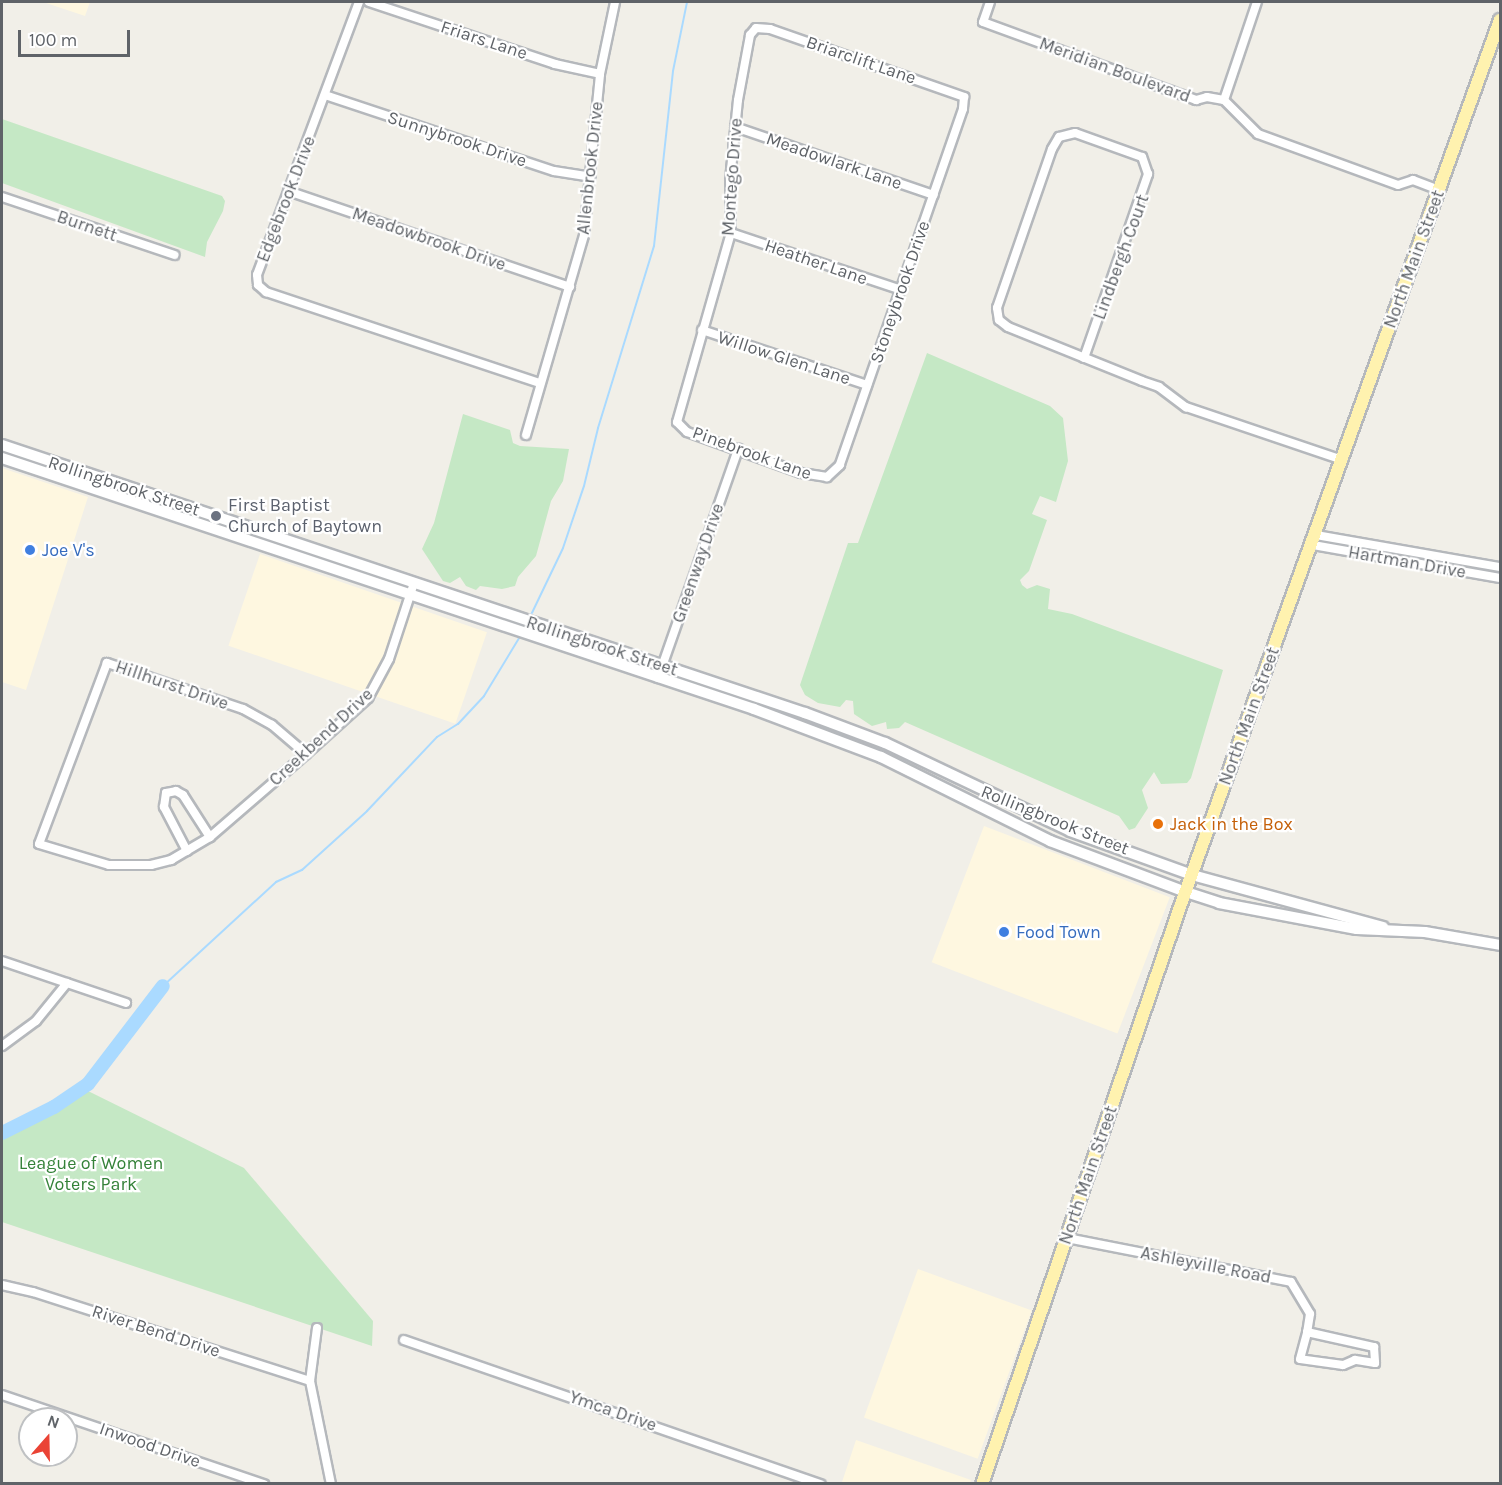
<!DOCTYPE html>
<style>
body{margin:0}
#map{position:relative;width:1502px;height:1485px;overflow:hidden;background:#f1efe8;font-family:Karla,sans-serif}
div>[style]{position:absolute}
.commercial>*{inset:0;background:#fef7e0;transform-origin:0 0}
.green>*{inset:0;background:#c5e8c5}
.stream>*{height:2px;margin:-1px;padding:0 1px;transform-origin:1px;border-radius:1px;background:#aadaff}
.river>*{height:14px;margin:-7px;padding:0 7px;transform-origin:7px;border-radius:7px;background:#aadaff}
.roads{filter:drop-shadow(2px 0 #b5b8bc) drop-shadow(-2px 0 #b5b8bc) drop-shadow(0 2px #b5b8bc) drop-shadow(0 -2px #b5b8bc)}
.street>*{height:8px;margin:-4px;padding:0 4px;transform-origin:4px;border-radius:4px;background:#fff}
.secondary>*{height:10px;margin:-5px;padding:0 5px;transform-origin:5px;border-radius:5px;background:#fff}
.primary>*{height:12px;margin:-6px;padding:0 6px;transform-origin:6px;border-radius:6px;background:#fff2af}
.dots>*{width:16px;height:16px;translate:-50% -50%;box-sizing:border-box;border:3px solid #fff;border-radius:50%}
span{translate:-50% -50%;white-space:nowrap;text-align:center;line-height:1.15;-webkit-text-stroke:4.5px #fff;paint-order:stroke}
.street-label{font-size:18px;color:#5f6368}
.worship-label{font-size:18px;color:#5b616d}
.left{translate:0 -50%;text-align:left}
.shop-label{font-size:18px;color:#366cbe}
.food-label{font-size:18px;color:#c56008}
.park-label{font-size:18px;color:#348238}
.frame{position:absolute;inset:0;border:3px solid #5f6368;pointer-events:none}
.north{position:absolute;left:18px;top:1407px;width:60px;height:60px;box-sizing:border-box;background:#fff;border:2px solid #bfc1c3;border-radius:50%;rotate:20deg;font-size:16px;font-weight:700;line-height:24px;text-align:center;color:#5f6368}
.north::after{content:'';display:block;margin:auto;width:21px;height:27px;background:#ea4335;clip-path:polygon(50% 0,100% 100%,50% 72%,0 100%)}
.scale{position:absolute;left:18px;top:30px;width:112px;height:27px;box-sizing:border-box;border:3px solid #5f6368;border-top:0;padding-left:8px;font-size:18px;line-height:21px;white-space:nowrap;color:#5f6368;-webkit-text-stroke:4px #fff;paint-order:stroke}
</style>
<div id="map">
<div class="commercial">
<div style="clip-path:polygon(43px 2px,90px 2px,85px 16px)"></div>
<div style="clip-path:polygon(2px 468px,88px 497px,26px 690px,2px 682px)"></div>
<div style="left:260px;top:554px;width:240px;height:97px;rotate:19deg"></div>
<div style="left:984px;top:826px;width:199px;height:146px;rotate:21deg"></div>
<div style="left:918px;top:1269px;width:121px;height:158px;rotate:20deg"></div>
<div style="clip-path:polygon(856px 1440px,971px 1480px,970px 1483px,842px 1482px)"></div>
</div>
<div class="green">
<div style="clip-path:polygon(2px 119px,222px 196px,225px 201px,223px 211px,207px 242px,205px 257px,2px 183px)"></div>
<div style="clip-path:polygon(927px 353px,1050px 406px,1063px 418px,1068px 461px,1056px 502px,1040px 496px,1032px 514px,1047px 520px,1029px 571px,1020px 580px,1022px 585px,1027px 589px,1037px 585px,1050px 589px,1048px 609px,1072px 614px,1223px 670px,1191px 778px,1187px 783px,1161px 784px,1154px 772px,1142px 790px,1148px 808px,1135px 828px,1129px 830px,1119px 816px,905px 722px,899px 728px,887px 729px,886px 722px,872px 726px,854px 714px,853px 701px,846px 700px,840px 707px,818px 703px,805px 695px,800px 685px,848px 543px,858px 543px)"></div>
<div style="clip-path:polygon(463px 414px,510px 430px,513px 443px,520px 446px,569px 449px,563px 481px,551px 501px,536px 556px,518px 577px,515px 586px,502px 589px,480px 586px,476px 590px,466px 586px,460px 577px,450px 583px,443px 581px,422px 549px,434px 523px)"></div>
<div style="clip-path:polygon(88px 1091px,244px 1168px,373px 1321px,372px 1346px,2px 1222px,2px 1137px)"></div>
</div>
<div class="stream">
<div style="left:530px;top:617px;width:76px;rotate:-64.4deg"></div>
<div style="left:563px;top:548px;width:65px;rotate:-71.3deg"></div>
<div style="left:584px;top:486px;width:60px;rotate:-76.4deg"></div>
<div style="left:598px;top:428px;width:190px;rotate:-72.9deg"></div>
<div style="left:654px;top:246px;width:176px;rotate:-83.8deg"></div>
<div style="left:673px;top:71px;width:70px;rotate:-78.5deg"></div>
<div style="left:163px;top:986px;width:154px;rotate:-42.6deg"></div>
<div style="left:276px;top:882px;width:29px;rotate:-25deg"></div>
<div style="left:302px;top:870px;width:88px;rotate:-42.2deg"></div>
<div style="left:367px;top:811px;width:102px;rotate:-46.6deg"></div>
<div style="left:437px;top:737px;width:25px;rotate:-32deg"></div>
<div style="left:458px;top:724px;width:38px;rotate:-47deg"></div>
<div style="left:484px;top:696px;width:71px;rotate:-58.8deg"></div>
</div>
<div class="river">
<div style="left:2px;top:1133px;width:58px;rotate:-26.6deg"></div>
<div style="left:54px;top:1107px;width:41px;rotate:-34.1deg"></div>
<div style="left:88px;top:1084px;width:123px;rotate:-52.6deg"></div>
</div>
<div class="roads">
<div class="street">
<div style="left:359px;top:2px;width:291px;rotate:110.5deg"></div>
<div style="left:257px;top:275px;width:10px;rotate:84deg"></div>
<div style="left:258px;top:285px;width:11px;rotate:41deg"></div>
<div style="left:266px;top:292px;width:289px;rotate:18.4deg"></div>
<div style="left:369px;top:2px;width:196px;rotate:18.4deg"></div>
<div style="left:555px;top:64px;width:46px;rotate:12.5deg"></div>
<div style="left:990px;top:2px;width:21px;rotate:109deg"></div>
<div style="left:983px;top:22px;width:227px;rotate:20.1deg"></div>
<div style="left:1196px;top:100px;width:11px;rotate:-15deg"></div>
<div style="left:1207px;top:97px;width:17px;rotate:10deg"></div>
<div style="left:1224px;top:100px;width:48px;rotate:45deg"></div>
<div style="left:1258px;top:134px;width:149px;rotate:20deg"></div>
<div style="left:1398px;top:185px;width:16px;rotate:-18deg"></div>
<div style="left:1413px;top:180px;width:28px;rotate:21deg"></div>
<div style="left:756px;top:28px;width:14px;rotate:4deg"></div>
<div style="left:770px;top:29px;width:206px;rotate:19.3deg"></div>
<div style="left:964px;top:97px;width:12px;rotate:95deg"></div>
<div style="left:963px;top:109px;width:377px;rotate:109.1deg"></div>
<div style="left:840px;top:465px;width:18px;rotate:137deg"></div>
<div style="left:827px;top:477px;width:26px;rotate:-171deg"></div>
<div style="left:801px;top:473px;width:121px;rotate:-160.2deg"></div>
<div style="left:687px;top:432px;width:14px;rotate:-135deg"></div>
<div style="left:677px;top:422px;width:197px;rotate:-74.1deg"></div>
<div style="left:731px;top:233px;width:53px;rotate:-91.1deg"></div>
<div style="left:730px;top:180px;width:80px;rotate:-84.3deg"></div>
<div style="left:738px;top:100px;width:66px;rotate:-79.5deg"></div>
<div style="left:750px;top:35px;width:9px;rotate:-49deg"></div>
<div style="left:325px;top:95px;width:241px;rotate:18.4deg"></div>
<div style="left:554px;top:171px;width:37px;rotate:9deg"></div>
<div style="left:1224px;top:100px;width:103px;rotate:-71.4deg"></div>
<div style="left:735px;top:127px;width:210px;rotate:18.9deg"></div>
<div style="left:288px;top:191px;width:298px;rotate:18.8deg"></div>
<div style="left:2px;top:197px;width:182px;rotate:18.6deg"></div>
<div style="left:731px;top:233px;width:179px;rotate:18.5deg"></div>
<div style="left:702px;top:330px;width:174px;rotate:18.4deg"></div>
<div style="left:1084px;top:358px;width:195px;rotate:-70.8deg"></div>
<div style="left:1148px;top:174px;width:18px;rotate:-109deg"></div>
<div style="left:1142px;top:157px;width:71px;rotate:-160.3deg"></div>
<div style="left:1075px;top:133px;width:16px;rotate:166deg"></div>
<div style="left:1059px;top:137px;width:14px;rotate:120deg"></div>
<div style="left:1052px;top:149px;width:168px;rotate:109.1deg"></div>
<div style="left:997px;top:308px;width:12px;rotate:81deg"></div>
<div style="left:999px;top:320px;width:11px;rotate:38deg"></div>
<div style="left:1008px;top:327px;width:144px;rotate:21.9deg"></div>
<div style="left:1142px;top:381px;width:18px;rotate:19deg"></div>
<div style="left:1159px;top:387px;width:34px;rotate:37deg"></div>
<div style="left:1186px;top:407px;width:166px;rotate:18.7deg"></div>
<div style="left:526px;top:435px;width:208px;rotate:-73.8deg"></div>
<div style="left:584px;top:235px;width:162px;rotate:-84.3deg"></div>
<div style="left:600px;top:74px;width:74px;rotate:-78.2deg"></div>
<div style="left:1316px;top:535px;width:187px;rotate:9.9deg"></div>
<div style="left:1313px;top:545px;width:190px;rotate:10deg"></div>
<div style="left:658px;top:678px;width:243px;rotate:-70.7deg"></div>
<div style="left:306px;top:754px;width:45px;rotate:-139.5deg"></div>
<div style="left:272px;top:725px;width:33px;rotate:-151deg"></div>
<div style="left:243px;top:709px;width:144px;rotate:-161.3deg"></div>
<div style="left:107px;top:663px;width:193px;rotate:110.6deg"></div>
<div style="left:39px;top:844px;width:73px;rotate:16.7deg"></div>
<div style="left:109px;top:865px;width:42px"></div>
<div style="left:151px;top:865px;width:21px;rotate:-14deg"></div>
<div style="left:171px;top:860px;width:45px;rotate:-30.5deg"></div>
<div style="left:210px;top:837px;width:127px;rotate:-40.8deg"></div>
<div style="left:306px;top:754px;width:84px;rotate:-42.1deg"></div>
<div style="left:368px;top:698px;width:44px;rotate:-61.7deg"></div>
<div style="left:389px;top:659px;width:80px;rotate:-71.8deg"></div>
<div style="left:187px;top:851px;width:50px;rotate:-117.6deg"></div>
<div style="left:164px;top:807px;width:14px;rotate:-82deg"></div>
<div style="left:166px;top:793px;width:10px;rotate:-11deg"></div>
<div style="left:176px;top:791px;width:8px;rotate:30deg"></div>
<div style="left:183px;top:795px;width:50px;rotate:57.3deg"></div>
<div style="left:2px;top:961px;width:131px;rotate:18.7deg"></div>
<div style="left:2px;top:1046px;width:42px;rotate:-36.3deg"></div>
<div style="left:36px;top:1021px;width:49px;rotate:-50.8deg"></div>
<div style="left:1067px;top:1238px;width:228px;rotate:11.1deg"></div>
<div style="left:1291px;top:1282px;width:37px;rotate:59deg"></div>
<div style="left:1310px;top:1314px;width:18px;rotate:99deg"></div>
<div style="left:2px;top:1285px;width:32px;rotate:13deg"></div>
<div style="left:33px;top:1292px;width:291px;rotate:17.8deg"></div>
<div style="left:317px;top:1328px;width:53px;rotate:97.5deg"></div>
<div style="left:310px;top:1381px;width:105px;rotate:78.5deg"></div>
<div style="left:1307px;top:1332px;width:69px;rotate:12.6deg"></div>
<div style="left:1374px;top:1347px;width:16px;rotate:86deg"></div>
<div style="left:1375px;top:1363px;width:20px;rotate:-171deg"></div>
<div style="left:1355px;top:1360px;width:13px;rotate:157deg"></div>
<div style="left:1343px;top:1365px;width:43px;rotate:-172.1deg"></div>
<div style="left:1300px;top:1359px;width:28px;rotate:-75deg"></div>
<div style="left:404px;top:1340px;width:441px;rotate:19.1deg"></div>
<div style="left:2px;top:1395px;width:277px;rotate:18.8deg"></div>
</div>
<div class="secondary">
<div style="left:2px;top:445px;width:847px;rotate:18.46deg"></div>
<div style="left:805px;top:713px;width:85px;rotate:20.6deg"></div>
<div style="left:885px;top:743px;width:205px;rotate:25.4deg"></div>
<div style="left:1070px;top:831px;width:130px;rotate:19.8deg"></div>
<div style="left:1192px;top:875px;width:198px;rotate:15.2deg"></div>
<div style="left:2px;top:458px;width:793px;rotate:18.46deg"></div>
<div style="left:754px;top:709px;width:136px;rotate:20.7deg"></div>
<div style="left:881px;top:757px;width:189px;rotate:26.4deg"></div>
<div style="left:1050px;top:841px;width:145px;rotate:20.6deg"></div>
<div style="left:1186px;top:892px;width:35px;rotate:18deg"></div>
<div style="left:1219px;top:903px;width:140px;rotate:10.7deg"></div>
<div style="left:1357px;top:929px;width:68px;rotate:2.5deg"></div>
<div style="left:1425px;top:932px;width:76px;rotate:9.8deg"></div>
</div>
<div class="primary">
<div style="left:982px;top:1484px;width:613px;rotate:-71.06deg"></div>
<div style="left:1181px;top:904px;width:940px;rotate:-70.16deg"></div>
</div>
</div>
<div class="dots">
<div style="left:216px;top:516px;background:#6b7280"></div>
<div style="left:30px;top:550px;background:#3f7fe0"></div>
<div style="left:1158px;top:824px;background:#e8710a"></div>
<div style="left:1004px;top:932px;background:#3f7fe0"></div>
</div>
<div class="street-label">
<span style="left:484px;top:40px;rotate:18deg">Friars Lane</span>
<span style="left:861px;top:60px;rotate:19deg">Briarclift Lane</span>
<span style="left:1115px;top:70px;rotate:20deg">Meridian Boulevard</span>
<span style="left:457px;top:139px;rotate:18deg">Sunnybrook Drive</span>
<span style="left:834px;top:161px;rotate:19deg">Meadowlark Lane</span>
<span style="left:590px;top:168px;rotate:-84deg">Allenbrook Drive</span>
<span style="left:732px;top:177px;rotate:-86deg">Montego Drive</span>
<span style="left:286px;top:199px;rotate:-69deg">Edgebrook Drive</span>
<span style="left:87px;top:226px;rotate:19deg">Burnett</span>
<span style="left:429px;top:239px;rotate:19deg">Meadowbrook Drive</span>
<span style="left:1121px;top:257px;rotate:-70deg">Lindbergh Court</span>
<span style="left:1414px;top:259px;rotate:-70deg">North Main Street</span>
<span style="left:816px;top:262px;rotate:19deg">Heather Lane</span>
<span style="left:900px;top:292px;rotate:-71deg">Stoneybrook Drive</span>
<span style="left:784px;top:358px;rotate:18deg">Willow Glen Lane</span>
<span style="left:752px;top:453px;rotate:20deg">Pinebrook Lane</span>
<span style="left:124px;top:486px;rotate:18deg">Rollingbrook Street</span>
<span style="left:1407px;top:562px;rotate:10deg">Hartman Drive</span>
<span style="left:698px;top:563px;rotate:-71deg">Greenway Drive</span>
<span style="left:602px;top:646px;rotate:18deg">Rollingbrook Street</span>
<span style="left:172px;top:685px;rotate:19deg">Hillhurst Drive</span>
<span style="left:1249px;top:716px;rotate:-70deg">North Main Street</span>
<span style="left:321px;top:737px;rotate:-43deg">Creekbend Drive</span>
<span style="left:1055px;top:820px;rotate:22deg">Rollingbrook Street</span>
<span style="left:1088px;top:1175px;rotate:-71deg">North Main Street</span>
<span style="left:1206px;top:1265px;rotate:11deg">Ashleyville Road</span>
<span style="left:156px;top:1331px;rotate:18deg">River Bend Drive</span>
<span style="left:613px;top:1411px;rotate:19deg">Ymca Drive</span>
<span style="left:150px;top:1445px;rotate:19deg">Inwood Drive</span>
</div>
<div class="worship-label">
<span class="left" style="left:228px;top:516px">First Baptist<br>Church of Baytown</span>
</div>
<div class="shop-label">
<span class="left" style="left:42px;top:550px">Joe V's</span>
<span class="left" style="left:1016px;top:932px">Food Town</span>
</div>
<div class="food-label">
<span class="left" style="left:1170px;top:824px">Jack in the Box</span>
</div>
<div class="park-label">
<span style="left:91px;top:1174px">League of Women<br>Voters Park</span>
</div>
<div class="frame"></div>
<div class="north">N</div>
<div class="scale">100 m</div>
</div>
